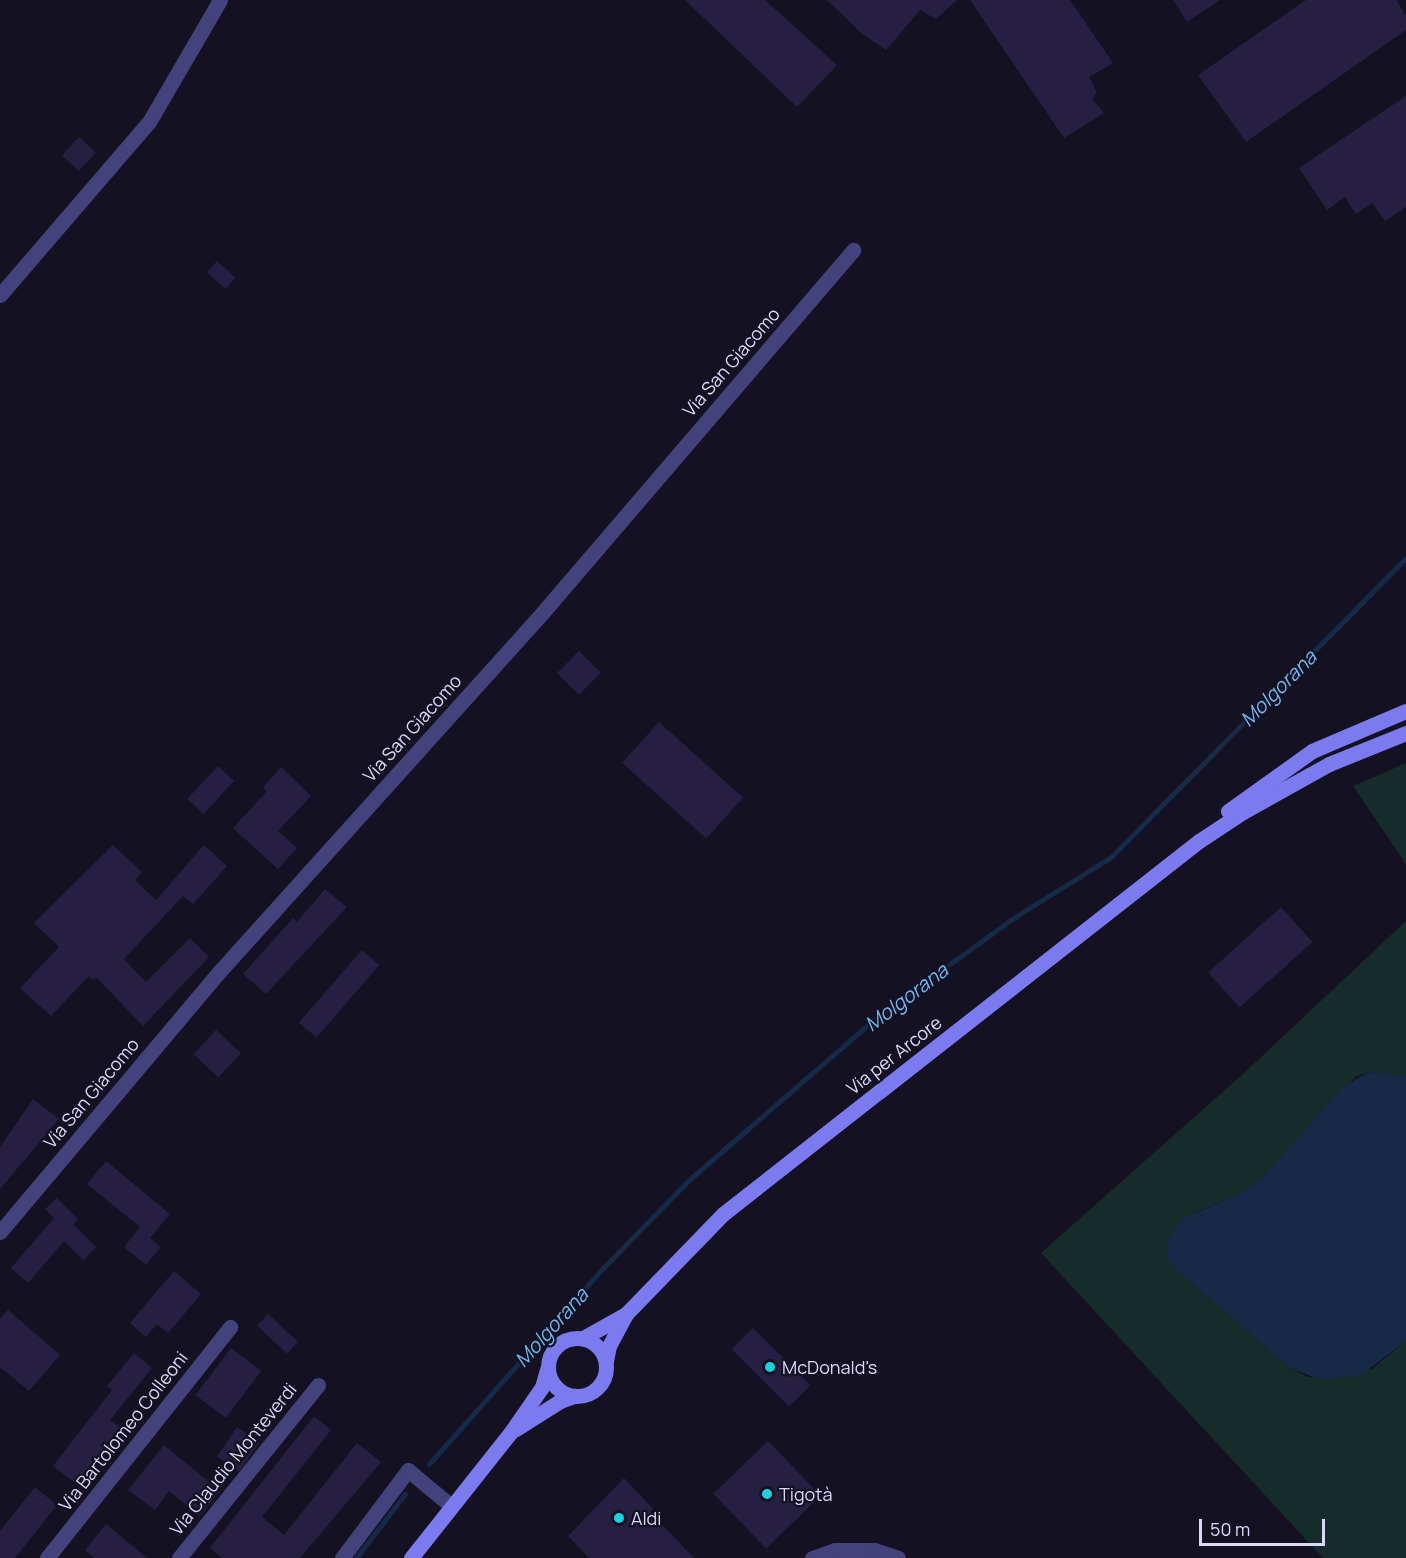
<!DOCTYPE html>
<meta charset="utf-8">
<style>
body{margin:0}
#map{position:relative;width:1406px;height:1558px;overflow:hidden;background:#141123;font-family:Manrope,sans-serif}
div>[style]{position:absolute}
.green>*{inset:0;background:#152c2b}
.water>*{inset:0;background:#162a48}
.stream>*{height:5px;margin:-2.5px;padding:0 2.5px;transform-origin:2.5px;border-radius:2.5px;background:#162a48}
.building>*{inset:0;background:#261f41;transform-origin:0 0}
.minor>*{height:15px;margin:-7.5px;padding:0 7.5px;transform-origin:7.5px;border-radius:7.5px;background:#43427c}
.secondary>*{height:15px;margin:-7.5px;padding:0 7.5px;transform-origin:7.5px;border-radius:7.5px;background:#7c7aef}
.secondary>.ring{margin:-7.5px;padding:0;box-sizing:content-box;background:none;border:15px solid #7c7aef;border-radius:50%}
.dots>*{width:16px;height:16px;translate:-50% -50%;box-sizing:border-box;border:3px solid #141123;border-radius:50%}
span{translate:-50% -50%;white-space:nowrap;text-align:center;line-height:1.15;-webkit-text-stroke:4.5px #141123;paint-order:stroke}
.street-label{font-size:18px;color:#dbd8fa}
.poi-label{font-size:18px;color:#dbd8fa}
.left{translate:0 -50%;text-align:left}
.water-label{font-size:20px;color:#72b6ee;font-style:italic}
.scale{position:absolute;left:1199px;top:1519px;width:126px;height:27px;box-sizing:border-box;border:3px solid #dbd8fa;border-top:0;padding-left:8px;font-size:18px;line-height:21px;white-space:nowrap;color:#dbd8fa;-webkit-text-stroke:4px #141123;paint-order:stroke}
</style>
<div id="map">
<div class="green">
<div style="clip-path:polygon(1406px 763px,1406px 864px,1353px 786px)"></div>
<div style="clip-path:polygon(1406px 921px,1406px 1076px,1369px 1072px,1355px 1077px,1265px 1175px,1238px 1195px,1196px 1212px,1173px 1267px,1288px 1367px,1308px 1377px,1372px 1369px,1406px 1341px,1406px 1558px,1323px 1558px,1041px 1253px,1244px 1073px)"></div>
</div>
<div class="water">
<div style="clip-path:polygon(1369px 1072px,1406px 1076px,1406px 1341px,1361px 1375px,1321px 1380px,1288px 1367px,1173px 1267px,1167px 1257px,1169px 1238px,1181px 1219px,1238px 1195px,1265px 1175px,1344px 1086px)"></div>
</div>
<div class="stream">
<div style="left:429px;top:1464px;width:264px;rotate:-48.4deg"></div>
<div style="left:604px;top:1267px;width:123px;rotate:-45.7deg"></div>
<div style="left:690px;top:1179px;width:249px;rotate:-40.9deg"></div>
<div style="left:878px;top:1016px;width:169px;rotate:-35.9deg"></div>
<div style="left:1015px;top:917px;width:113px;rotate:-32deg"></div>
<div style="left:1111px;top:857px;width:420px;rotate:-45.4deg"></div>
<div style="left:356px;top:1558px;width:81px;rotate:-52.6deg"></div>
</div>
<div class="building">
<div style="clip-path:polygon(685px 0,765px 0,837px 65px,797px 107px)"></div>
<div style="clip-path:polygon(827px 0,957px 0,936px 19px,920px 10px,886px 50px,861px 33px)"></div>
<div style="clip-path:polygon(970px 0,1070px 0,1113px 63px,1089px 77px,1097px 92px,1092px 99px,1104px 113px,1064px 138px)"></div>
<div style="clip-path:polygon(1173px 0,1220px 0,1187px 22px)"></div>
<div style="clip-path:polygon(1306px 0,1396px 0,1406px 15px,1406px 30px,1246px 142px,1198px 75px)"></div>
<div style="clip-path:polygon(1406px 96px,1406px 207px,1385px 221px,1372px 203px,1356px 214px,1345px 197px,1327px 210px,1299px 168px)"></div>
<div style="left:79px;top:137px;width:23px;height:25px;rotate:43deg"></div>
<div style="left:217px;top:261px;width:25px;height:15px;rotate:42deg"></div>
<div style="left:579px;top:651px;width:31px;height:31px;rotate:45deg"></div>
<div style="left:659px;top:722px;width:113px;height:55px;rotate:42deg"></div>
<div style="left:218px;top:766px;width:22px;height:45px;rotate:43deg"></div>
<div style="clip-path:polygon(281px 767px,311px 796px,278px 831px,297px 848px,278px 869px,233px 828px,267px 791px,263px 787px)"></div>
<div style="clip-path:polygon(113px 845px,142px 872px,135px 880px,156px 900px,204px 845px,227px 866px,193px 904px,183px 896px,124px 959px,146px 982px,190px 938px,209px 957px,143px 1026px,96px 977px,93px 980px,89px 976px,51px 1016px,20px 988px,59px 947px,34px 923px)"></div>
<div style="clip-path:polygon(325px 889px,347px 907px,266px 994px,243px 974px,293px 918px,297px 922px)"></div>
<div style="left:1281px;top:907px;width:47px;height:98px;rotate:48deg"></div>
<div style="left:362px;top:950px;width:23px;height:96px;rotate:41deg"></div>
<div style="left:216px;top:1030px;width:34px;height:33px;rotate:43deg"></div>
<div style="clip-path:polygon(33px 1099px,59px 1119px,0 1189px,0 1147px)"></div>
<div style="clip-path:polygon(106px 1161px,170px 1214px,150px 1238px,161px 1247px,146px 1265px,124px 1247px,140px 1227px,87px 1184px)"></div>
<div style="clip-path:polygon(57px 1198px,78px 1219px,73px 1224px,96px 1247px,83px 1260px,64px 1241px,28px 1283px,11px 1268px,54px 1218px,45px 1209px)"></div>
<div style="clip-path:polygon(174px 1271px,201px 1294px,168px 1333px,157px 1324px,146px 1337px,130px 1323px)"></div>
<div style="clip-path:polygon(8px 1310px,60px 1355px,29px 1391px,0 1367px,0 1318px)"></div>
<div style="left:268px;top:1314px;width:41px;height:16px;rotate:43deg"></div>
<div style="left:753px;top:1328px;width:81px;height:30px;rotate:45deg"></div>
<div style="left:231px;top:1348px;width:38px;height:59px;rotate:37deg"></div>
<div style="clip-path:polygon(134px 1353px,152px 1368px,110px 1420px,120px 1427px,76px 1484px,53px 1466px,112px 1390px,107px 1386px)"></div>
<div style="clip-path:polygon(314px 1416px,331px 1430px,262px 1517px,284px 1535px,357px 1443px,381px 1462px,300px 1558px,222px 1558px,210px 1548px)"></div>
<div style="left:237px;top:1427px;width:27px;height:36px;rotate:34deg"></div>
<div style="left:768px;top:1441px;width:76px;height:76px;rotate:46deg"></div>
<div style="clip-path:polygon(164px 1445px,220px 1491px,200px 1516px,169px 1491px,155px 1510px,128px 1490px)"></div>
<div style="clip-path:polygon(624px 1478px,653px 1509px,650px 1512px,694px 1558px,589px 1558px,568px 1536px)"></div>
<div style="clip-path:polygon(35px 1487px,57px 1505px,15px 1558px,0 1558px,0 1531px)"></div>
<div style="clip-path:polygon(106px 1524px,147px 1558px,94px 1558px,85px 1550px)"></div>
</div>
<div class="minor">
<div style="left:0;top:295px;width:228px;rotate:-49.3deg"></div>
<div style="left:149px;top:122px;width:141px;rotate:-59.8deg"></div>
<div style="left:0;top:1232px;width:340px;rotate:-49.9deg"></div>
<div style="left:219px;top:972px;width:484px;rotate:-48deg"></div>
<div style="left:543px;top:612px;width:477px;rotate:-49.4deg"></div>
<div style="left:47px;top:1558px;width:295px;rotate:-51.6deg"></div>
<div style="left:179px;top:1558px;width:222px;rotate:-51.2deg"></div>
<div style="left:342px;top:1558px;width:110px;rotate:-53.1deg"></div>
<div style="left:408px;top:1470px;width:55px;rotate:39.8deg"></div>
<div style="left:812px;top:1558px;width:24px;rotate:-19deg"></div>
<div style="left:835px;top:1550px;width:39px"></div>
<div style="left:874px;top:1550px;width:25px;rotate:18deg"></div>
</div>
<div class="secondary">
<div style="left:1228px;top:811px;width:103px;rotate:-35.5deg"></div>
<div style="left:1312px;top:751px;width:102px;rotate:-23.1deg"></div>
<div class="ring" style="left:548px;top:1338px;width:43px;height:43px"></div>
<div style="left:583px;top:1338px;width:49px;rotate:-29.2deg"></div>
<div style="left:606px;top:1361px;width:15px;rotate:-79deg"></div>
<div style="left:609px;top:1346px;width:36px;rotate:-62deg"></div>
<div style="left:626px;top:1314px;width:139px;rotate:-45.9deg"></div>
<div style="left:723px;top:1214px;width:199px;rotate:-38.1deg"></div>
<div style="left:880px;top:1091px;width:405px;rotate:-38.1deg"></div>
<div style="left:1199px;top:841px;width:53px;rotate:-33.4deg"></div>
<div style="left:1243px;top:812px;width:98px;rotate:-29.2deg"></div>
<div style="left:1329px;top:764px;width:83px;rotate:-21.9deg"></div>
<div style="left:516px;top:1429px;width:52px;rotate:-32.5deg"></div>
<div style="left:560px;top:1401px;width:15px;rotate:-20deg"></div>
<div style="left:411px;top:1558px;width:161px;rotate:-51.6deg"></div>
<div style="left:511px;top:1432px;width:55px;rotate:-55.4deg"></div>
<div style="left:542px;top:1387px;width:19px;rotate:-74deg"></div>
</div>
<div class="dots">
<div style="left:770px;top:1367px;background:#1cd0e2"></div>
<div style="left:767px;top:1494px;background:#1cd0e2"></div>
<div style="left:619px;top:1518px;background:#1cd0e2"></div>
</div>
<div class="street-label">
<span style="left:731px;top:362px;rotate:-49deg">Via San Giacomo</span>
<span style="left:412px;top:728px;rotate:-48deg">Via San Giacomo</span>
<span style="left:894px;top:1055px;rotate:-38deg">Via per Arcore</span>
<span style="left:91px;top:1093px;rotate:-50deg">Via San Giacomo</span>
<span style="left:123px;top:1431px;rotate:-52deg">Via Bartolomeo Colleoni</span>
<span style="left:233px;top:1459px;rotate:-51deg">Via Claudio Monteverdi</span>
</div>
<div class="poi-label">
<span class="left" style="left:782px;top:1367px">McDonald's</span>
<span class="left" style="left:779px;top:1494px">Tigotà</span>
<span class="left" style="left:631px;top:1518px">Aldi</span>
</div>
<div class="water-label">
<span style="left:1278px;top:688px;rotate:-45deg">Molgorana</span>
<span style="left:906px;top:997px;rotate:-37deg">Molgorana</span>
<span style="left:551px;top:1327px;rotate:-48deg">Molgorana</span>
</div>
<div class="scale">50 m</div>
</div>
